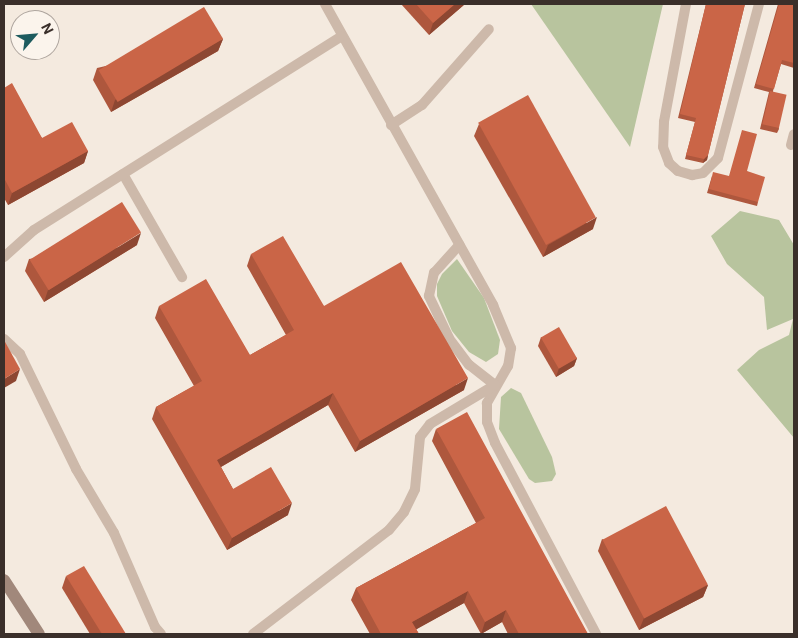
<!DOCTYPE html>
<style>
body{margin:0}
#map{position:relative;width:798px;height:638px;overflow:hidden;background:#f4eadf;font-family:Roboto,sans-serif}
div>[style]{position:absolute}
.green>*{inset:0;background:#b8c49e}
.lane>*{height:10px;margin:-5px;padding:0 5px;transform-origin:5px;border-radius:5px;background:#cdb9aa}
.secondary>*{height:12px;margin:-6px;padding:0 6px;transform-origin:6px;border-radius:6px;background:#a1887b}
.wall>*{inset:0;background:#ae573d}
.shaded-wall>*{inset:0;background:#8d4732}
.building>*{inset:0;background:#ca6547;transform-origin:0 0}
span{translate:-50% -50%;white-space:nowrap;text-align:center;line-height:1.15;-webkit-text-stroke:4px #fbf4ec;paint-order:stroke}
.frame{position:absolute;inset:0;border:5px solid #3a2f2a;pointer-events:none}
.north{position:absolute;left:10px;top:10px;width:50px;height:50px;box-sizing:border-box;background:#fbf4ec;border:1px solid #aea59e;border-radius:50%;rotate:63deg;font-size:14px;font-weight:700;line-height:20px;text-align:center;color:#3a2f2a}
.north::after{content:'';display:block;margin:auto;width:18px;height:22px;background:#1d5b5e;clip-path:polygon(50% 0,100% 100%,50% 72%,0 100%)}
</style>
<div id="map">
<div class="green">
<div style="clip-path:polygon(531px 4px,663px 4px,630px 147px)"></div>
<div style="clip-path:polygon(740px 211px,779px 220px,794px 245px,794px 438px,737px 370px,759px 350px,789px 335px,793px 319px,767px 330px,764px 297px,727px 264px,711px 236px)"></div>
<div style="clip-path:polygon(457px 259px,484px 298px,500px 340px,498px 354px,486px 362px,469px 352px,452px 331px,437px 296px,437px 284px,442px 274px)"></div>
<div style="clip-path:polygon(511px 388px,521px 393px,552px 457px,556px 474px,552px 481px,535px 483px,529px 479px,499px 429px,501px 397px)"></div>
</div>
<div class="lane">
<div style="left:325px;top:4px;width:345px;rotate:60.8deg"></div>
<div style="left:493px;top:305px;width:47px;rotate:67.3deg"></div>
<div style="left:511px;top:348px;width:18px;rotate:99deg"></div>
<div style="left:508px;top:366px;width:43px;rotate:119.6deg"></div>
<div style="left:487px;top:403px;width:19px;rotate:90deg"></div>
<div style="left:487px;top:422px;width:22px;rotate:69deg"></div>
<div style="left:495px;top:443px;width:216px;rotate:62.1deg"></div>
<div style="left:686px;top:4px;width:120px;rotate:100.6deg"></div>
<div style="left:664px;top:122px;width:25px;rotate:92deg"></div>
<div style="left:663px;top:147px;width:17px;rotate:69deg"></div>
<div style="left:669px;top:163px;width:12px;rotate:42deg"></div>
<div style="left:678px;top:171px;width:15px;rotate:16deg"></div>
<div style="left:692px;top:175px;width:11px;rotate:-10deg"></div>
<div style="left:703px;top:173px;width:21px;rotate:-45deg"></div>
<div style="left:718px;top:158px;width:159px;rotate:-75.1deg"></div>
<div style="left:391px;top:125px;width:37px;rotate:-33deg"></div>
<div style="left:422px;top:105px;width:101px;rotate:-48.6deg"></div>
<div style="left:791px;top:145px;width:11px;rotate:-75deg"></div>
<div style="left:123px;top:174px;width:119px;rotate:60.2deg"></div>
<div style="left:4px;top:257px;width:40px;rotate:-42deg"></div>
<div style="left:34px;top:230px;width:363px;rotate:-32.2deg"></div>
<div style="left:4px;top:339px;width:22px;rotate:43deg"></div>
<div style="left:20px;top:354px;width:128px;rotate:64deg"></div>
<div style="left:76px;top:469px;width:74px;rotate:59.3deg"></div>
<div style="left:114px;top:533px;width:103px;rotate:66.4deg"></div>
<div style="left:155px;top:627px;width:9px;rotate:49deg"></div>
<div style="left:253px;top:634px;width:171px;rotate:-37.4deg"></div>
<div style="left:389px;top:530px;width:23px;rotate:-50deg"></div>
<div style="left:404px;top:512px;width:25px;rotate:-64deg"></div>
<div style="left:415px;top:489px;width:52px;rotate:-84.5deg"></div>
<div style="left:420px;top:437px;width:16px;rotate:-52deg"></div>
<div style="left:430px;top:424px;width:76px;rotate:-31deg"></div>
<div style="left:495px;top:385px;width:33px;rotate:-142deg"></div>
<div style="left:469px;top:365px;width:34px;rotate:-127deg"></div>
<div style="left:449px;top:338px;width:47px;rotate:-115.5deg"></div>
<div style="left:429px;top:296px;width:24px;rotate:-78deg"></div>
<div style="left:434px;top:273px;width:38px;rotate:-48deg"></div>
</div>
<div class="secondary">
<div style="left:4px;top:580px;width:64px;rotate:57.1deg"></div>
</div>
<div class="wall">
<div style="clip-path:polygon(401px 4px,465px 4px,429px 35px)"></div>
<div style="clip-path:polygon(706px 4px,745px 4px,708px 155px,707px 160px,703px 163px,685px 159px,695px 122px,678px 118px)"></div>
<div style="clip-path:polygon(778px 4px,794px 4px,794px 68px,781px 64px,773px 91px,779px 129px,777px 133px,760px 129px,769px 92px,754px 88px)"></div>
<div style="clip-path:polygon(223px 39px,218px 51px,111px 112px,93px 80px,97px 68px)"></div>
<div style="clip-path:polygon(4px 88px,42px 138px,88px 151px,84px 163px,8px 205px,4px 198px)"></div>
<div style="clip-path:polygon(479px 124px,593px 229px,543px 257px,474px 136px)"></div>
<div style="clip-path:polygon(747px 171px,758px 202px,757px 206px,707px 193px,712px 176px,729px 176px)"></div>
<div style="clip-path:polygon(137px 245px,44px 302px,25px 271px,29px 259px)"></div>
<div style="clip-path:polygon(251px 254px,324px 306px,464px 390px,355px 452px,328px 405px,221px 467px,233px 489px,288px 515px,227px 550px,152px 419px,156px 407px,194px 386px,155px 318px,159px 306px,250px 355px,286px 335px,247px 266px)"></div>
<div style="clip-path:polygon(541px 337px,577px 358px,574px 366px,556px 377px,538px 346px)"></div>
<div style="clip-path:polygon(436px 429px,588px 634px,508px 634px,502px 622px,481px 634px,464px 603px,416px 629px,419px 634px,370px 634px,351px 600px,356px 588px,476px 523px,432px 441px)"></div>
<div style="clip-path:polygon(602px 539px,708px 585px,703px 597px,639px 630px,598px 551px)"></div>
<div style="clip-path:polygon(66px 576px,126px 634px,90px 634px,62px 588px)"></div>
</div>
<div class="shaded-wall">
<div style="clip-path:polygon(455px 4px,465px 4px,429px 35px,433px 23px)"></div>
<div style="clip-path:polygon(223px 39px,218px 51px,111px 112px,115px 100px)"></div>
<div style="clip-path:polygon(88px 151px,84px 163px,8px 205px,12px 193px)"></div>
<div style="clip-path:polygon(708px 155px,707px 160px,703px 163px,704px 159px)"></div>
<div style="clip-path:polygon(597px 217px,593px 229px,543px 257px,548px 245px)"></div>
<div style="clip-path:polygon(141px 233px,137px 245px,44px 302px,48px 290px)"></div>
<div style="clip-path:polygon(577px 358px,574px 366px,556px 377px,559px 368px)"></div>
<div style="clip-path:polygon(20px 369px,16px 381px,4px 388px,4px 379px)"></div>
<div style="clip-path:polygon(468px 378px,464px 390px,355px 452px,360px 441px)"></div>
<div style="clip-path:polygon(333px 393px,328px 405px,212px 472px,217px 460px)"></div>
<div style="clip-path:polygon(292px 503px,288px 515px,227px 550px,232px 538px)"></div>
<div style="clip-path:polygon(708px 585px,703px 597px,639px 630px,644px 618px)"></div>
<div style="clip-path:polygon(468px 591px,464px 603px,408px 634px,412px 622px)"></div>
<div style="clip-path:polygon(506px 610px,502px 622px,481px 634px,485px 622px)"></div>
</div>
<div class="building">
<div style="clip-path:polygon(416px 4px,455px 4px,433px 23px)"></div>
<div style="clip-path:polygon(706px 4px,745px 4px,708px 155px,704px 159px,686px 155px,696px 118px,680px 114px)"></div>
<div style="clip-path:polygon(779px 4px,794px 4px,794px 63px,782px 60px,774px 89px,756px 84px)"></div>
<div style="left:204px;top:7px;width:37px;height:123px;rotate:59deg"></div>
<div style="clip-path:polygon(12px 83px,42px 138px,72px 122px,88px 151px,12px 193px,4px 178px,4px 88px)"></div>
<div style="left:770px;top:91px;width:17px;height:34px;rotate:13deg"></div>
<div style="left:528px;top:95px;width:140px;height:57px;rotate:61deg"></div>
<div style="clip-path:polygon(742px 130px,757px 134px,747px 171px,765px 177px,758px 202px,709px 189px,713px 172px,729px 176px)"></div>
<div style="left:122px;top:202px;width:36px;height:109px;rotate:58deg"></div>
<div style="clip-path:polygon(283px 236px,324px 306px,401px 262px,468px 378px,360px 441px,333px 393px,217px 460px,233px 489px,271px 467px,292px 503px,232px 538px,156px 407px,202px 381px,159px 306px,206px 279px,250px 355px,294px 330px,251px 254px)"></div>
<div style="left:559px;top:327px;width:36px;height:21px;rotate:60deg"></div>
<div style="clip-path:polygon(4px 340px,20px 369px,4px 379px)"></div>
<div style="clip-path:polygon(467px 412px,588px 634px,519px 634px,506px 610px,485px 622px,468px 591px,412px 622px,419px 634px,381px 634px,356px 588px,485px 518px,436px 429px)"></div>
<div style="left:666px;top:506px;width:89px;height:72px;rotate:62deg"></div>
<div style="clip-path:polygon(84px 566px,126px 634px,102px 634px,66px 576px)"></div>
</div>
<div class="frame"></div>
<div class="north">N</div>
</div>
